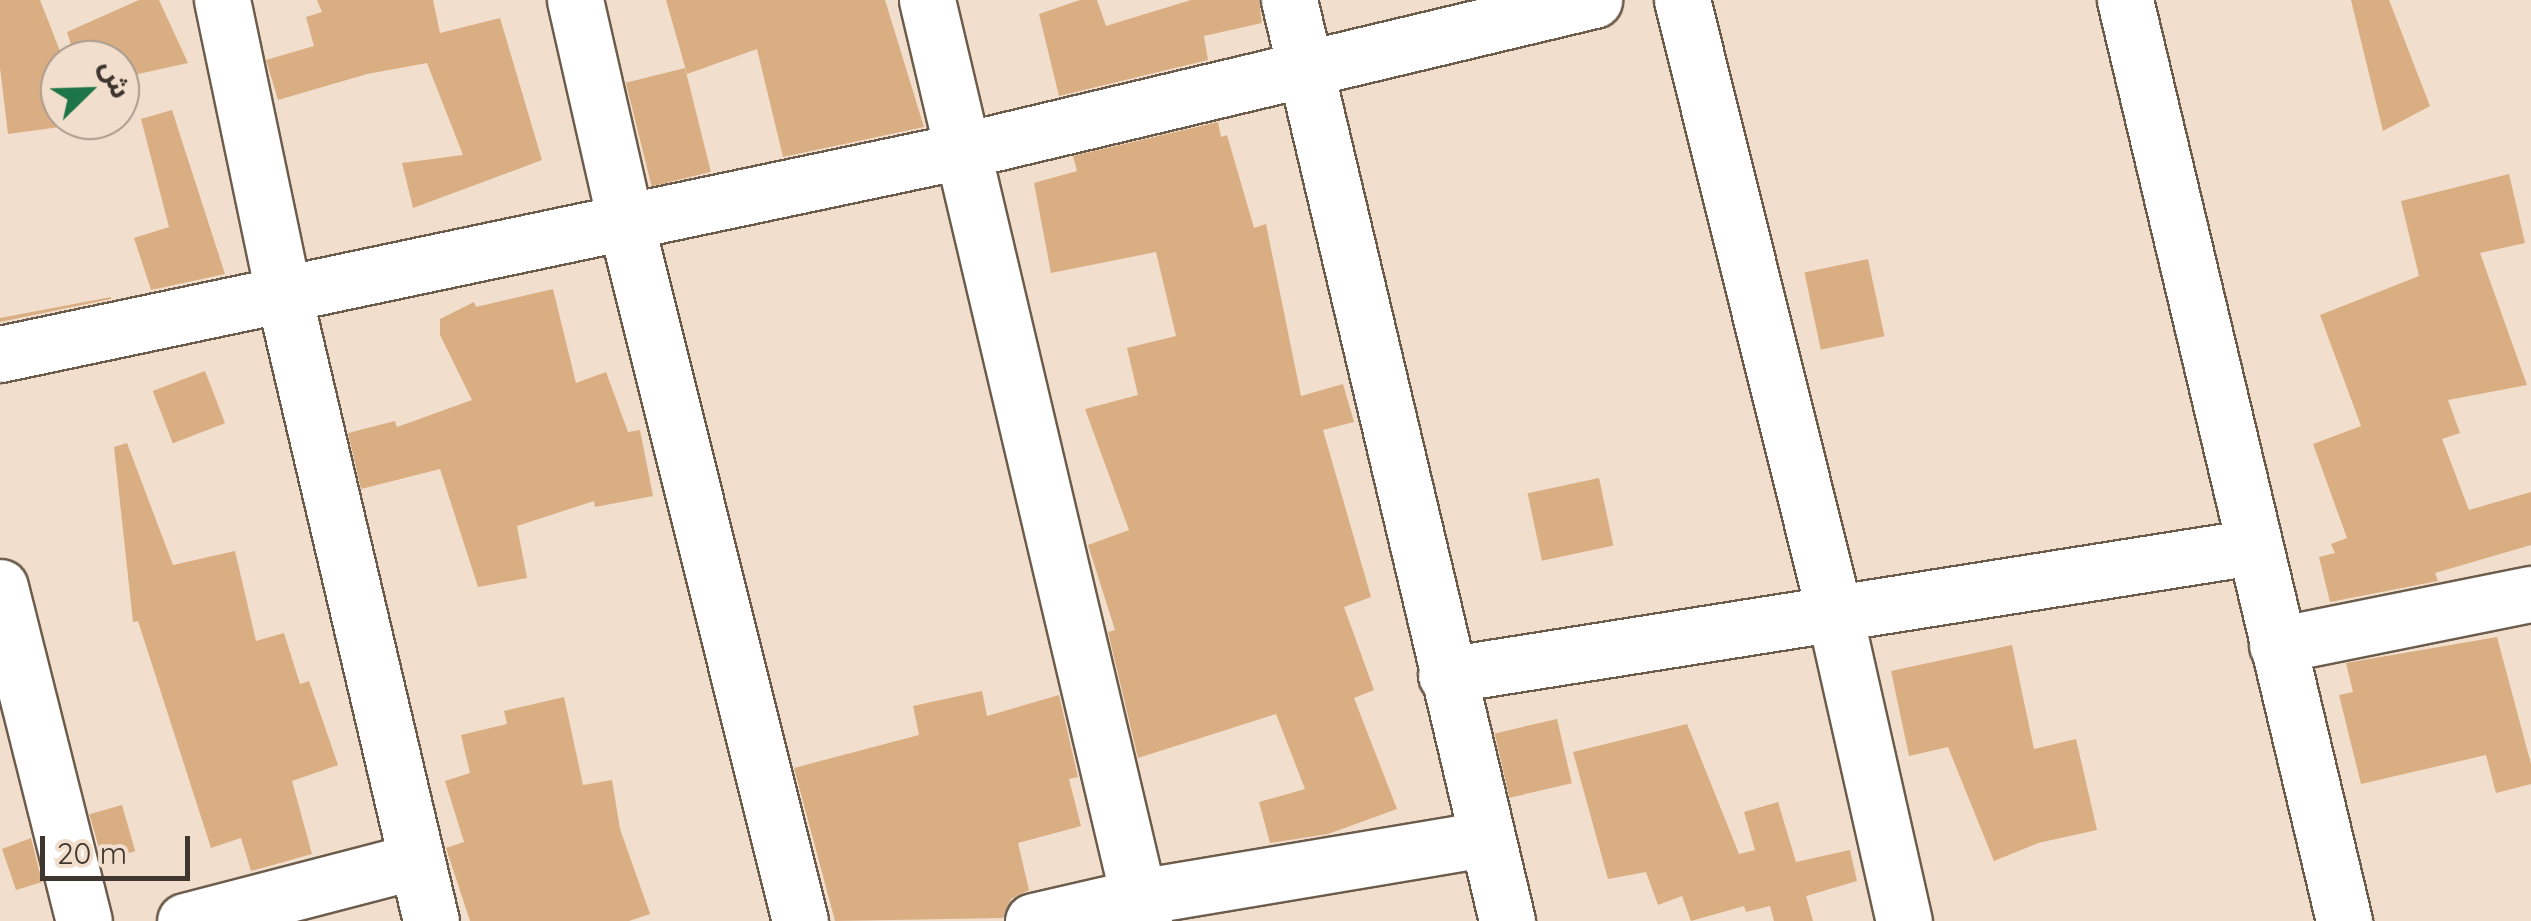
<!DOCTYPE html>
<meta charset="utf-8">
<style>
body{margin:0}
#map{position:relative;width:2531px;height:921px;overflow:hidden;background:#f2decc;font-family:Quicksand,"Noto Sans Arabic",sans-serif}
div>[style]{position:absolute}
.building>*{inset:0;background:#daae83;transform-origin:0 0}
.roads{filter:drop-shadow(2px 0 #6c5c4c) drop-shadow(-2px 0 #6c5c4c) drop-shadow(0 2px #6c5c4c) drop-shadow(0 -2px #6c5c4c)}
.minor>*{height:55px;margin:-27.5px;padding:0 27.5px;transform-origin:27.5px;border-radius:27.5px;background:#fff}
span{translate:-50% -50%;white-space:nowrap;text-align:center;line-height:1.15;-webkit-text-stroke:8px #f2decc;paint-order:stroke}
.north{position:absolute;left:40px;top:40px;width:100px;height:100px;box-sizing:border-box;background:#f2decc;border:2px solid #aa9b8d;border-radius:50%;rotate:67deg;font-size:28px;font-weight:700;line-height:40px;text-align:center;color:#3e362f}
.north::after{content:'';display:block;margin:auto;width:35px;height:45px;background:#1d7548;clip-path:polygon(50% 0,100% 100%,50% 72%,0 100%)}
.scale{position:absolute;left:40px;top:836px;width:150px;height:45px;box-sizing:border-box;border:5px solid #3e362f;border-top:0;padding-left:12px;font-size:30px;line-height:35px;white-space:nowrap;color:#3e362f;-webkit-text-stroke:8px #f2decc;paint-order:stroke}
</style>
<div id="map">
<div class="building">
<div style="clip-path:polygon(0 0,40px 0,60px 51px,60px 127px,8px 134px,0 68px)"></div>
<div style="clip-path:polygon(139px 0,159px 0,188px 63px,120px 78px,120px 60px,76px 60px,67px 32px)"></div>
<div style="clip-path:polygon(317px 0,433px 0,440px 33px,500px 18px,542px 160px,413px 208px,402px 163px,463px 155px,427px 63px,367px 74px,278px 100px,266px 60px,314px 46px,306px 17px,322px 12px)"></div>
<div style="clip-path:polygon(666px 0,885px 0,924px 127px,783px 157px,757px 49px,687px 74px)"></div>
<div style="clip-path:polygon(1080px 0,1097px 0,1106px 26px,1191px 0,1259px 0,1262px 23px,1204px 36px,1208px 60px,1059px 96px,1039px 14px)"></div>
<div style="clip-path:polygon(2351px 0,2389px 0,2430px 106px,2383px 131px)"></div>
<div style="left:685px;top:68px;width:107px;height:61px;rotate:76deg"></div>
<div style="clip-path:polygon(172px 110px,225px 274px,151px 290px,134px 238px,169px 227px,141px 119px)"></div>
<div style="clip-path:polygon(1218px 122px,1221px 137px,1227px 135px,1254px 228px,1266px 224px,1301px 396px,1343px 384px,1354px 422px,1323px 430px,1371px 597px,1344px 607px,1374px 690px,1354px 698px,1397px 809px,1328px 834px,1270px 843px,1259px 802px,1305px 789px,1276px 714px,1138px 758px,1108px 632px,1115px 630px,1088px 545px,1129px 530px,1085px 409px,1138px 395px,1127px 348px,1176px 336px,1156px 252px,1051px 273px,1034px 183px,1077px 171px,1073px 156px)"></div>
<div style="clip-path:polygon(2509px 174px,2525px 243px,2480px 253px,2527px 385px,2448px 400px,2460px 433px,2442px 439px,2469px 510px,2531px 492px,2531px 545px,2435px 573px,2438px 581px,2330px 602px,2319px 557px,2335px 553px,2331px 544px,2347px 538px,2313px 444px,2361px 426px,2320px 315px,2419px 276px,2401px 201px)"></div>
<div style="left:1868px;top:259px;width:79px;height:65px;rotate:78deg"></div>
<div style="clip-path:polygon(553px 289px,576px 383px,606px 372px,628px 432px,640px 430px,653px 496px,595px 507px,594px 501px,517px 526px,527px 578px,478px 587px,440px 469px,361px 489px,348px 433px,395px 421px,397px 427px,472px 400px,440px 335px,440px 319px,474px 302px,476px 307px)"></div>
<div style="clip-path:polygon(111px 297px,111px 299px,0 322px,0 318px)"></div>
<div style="left:205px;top:371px;width:56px;height:56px;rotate:69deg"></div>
<div style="clip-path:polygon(127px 443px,173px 565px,235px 551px,256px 641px,284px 633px,300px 684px,309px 681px,338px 765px,292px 781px,312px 854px,251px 871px,241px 838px,211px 848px,138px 621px,133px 622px,114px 447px)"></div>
<div style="left:1599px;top:478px;width:69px;height:73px;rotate:78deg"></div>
<div style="clip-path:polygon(2497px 637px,2531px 764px,2531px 784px,2496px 793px,2486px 755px,2361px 784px,2339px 695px,2353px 692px,2346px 663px)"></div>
<div style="clip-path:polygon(2012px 645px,2034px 749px,2076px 739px,2097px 830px,2038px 843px,1994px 861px,1948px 747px,1909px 756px,1891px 671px)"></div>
<div style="clip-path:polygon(982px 691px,987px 716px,1059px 695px,1078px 777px,1069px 779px,1081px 826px,1018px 843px,1029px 890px,1011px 899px,1003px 918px,835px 921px,794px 768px,919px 735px,913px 706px)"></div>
<div style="clip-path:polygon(564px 697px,583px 785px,612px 780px,620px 829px,650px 914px,629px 921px,470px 921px,446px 848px,464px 842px,445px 781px,470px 773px,461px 735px,507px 724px,504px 711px)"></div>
<div style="left:1557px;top:719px;width:66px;height:64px;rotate:77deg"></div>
<div style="clip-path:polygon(1687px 724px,1739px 854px,1755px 850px,1744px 812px,1778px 802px,1796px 862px,1850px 850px,1857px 881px,1806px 896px,1813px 921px,1774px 921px,1770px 906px,1746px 912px,1744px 906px,1691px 921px,1682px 896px,1658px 905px,1646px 872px,1608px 879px,1573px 752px)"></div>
<div style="left:122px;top:805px;width:48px;height:34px;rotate:74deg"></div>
<div style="clip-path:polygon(31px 838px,42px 882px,16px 890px,2px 849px)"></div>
</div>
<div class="roads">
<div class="minor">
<div style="left:222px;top:0;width:298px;rotate:78.2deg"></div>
<div style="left:283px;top:292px;width:646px;rotate:76.76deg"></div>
<div style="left:575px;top:0;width:230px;rotate:77.2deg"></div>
<div style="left:626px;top:224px;width:718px;rotate:75.98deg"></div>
<div style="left:927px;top:0;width:946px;rotate:76.74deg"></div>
<div style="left:1289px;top:0;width:946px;rotate:76.68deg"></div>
<div style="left:1682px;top:0;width:630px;rotate:76.03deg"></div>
<div style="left:1834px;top:611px;width:318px;rotate:77.3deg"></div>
<div style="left:2125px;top:0;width:947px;rotate:76.62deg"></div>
<div style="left:0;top:354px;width:982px;rotate:-11.93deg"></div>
<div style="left:961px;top:151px;width:651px;rotate:-13.42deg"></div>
<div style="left:0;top:587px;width:344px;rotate:75.9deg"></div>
<div style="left:2277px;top:645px;width:259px;rotate:-11.4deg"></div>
<div style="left:1446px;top:675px;width:816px;rotate:-9.02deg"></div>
<div style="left:185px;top:921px;width:238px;rotate:-14.6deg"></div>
<div style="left:1033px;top:921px;width:108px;rotate:-12.9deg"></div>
<div style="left:1138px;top:897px;width:353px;rotate:-9.5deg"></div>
</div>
</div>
<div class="north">ش</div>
<div class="scale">20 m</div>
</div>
